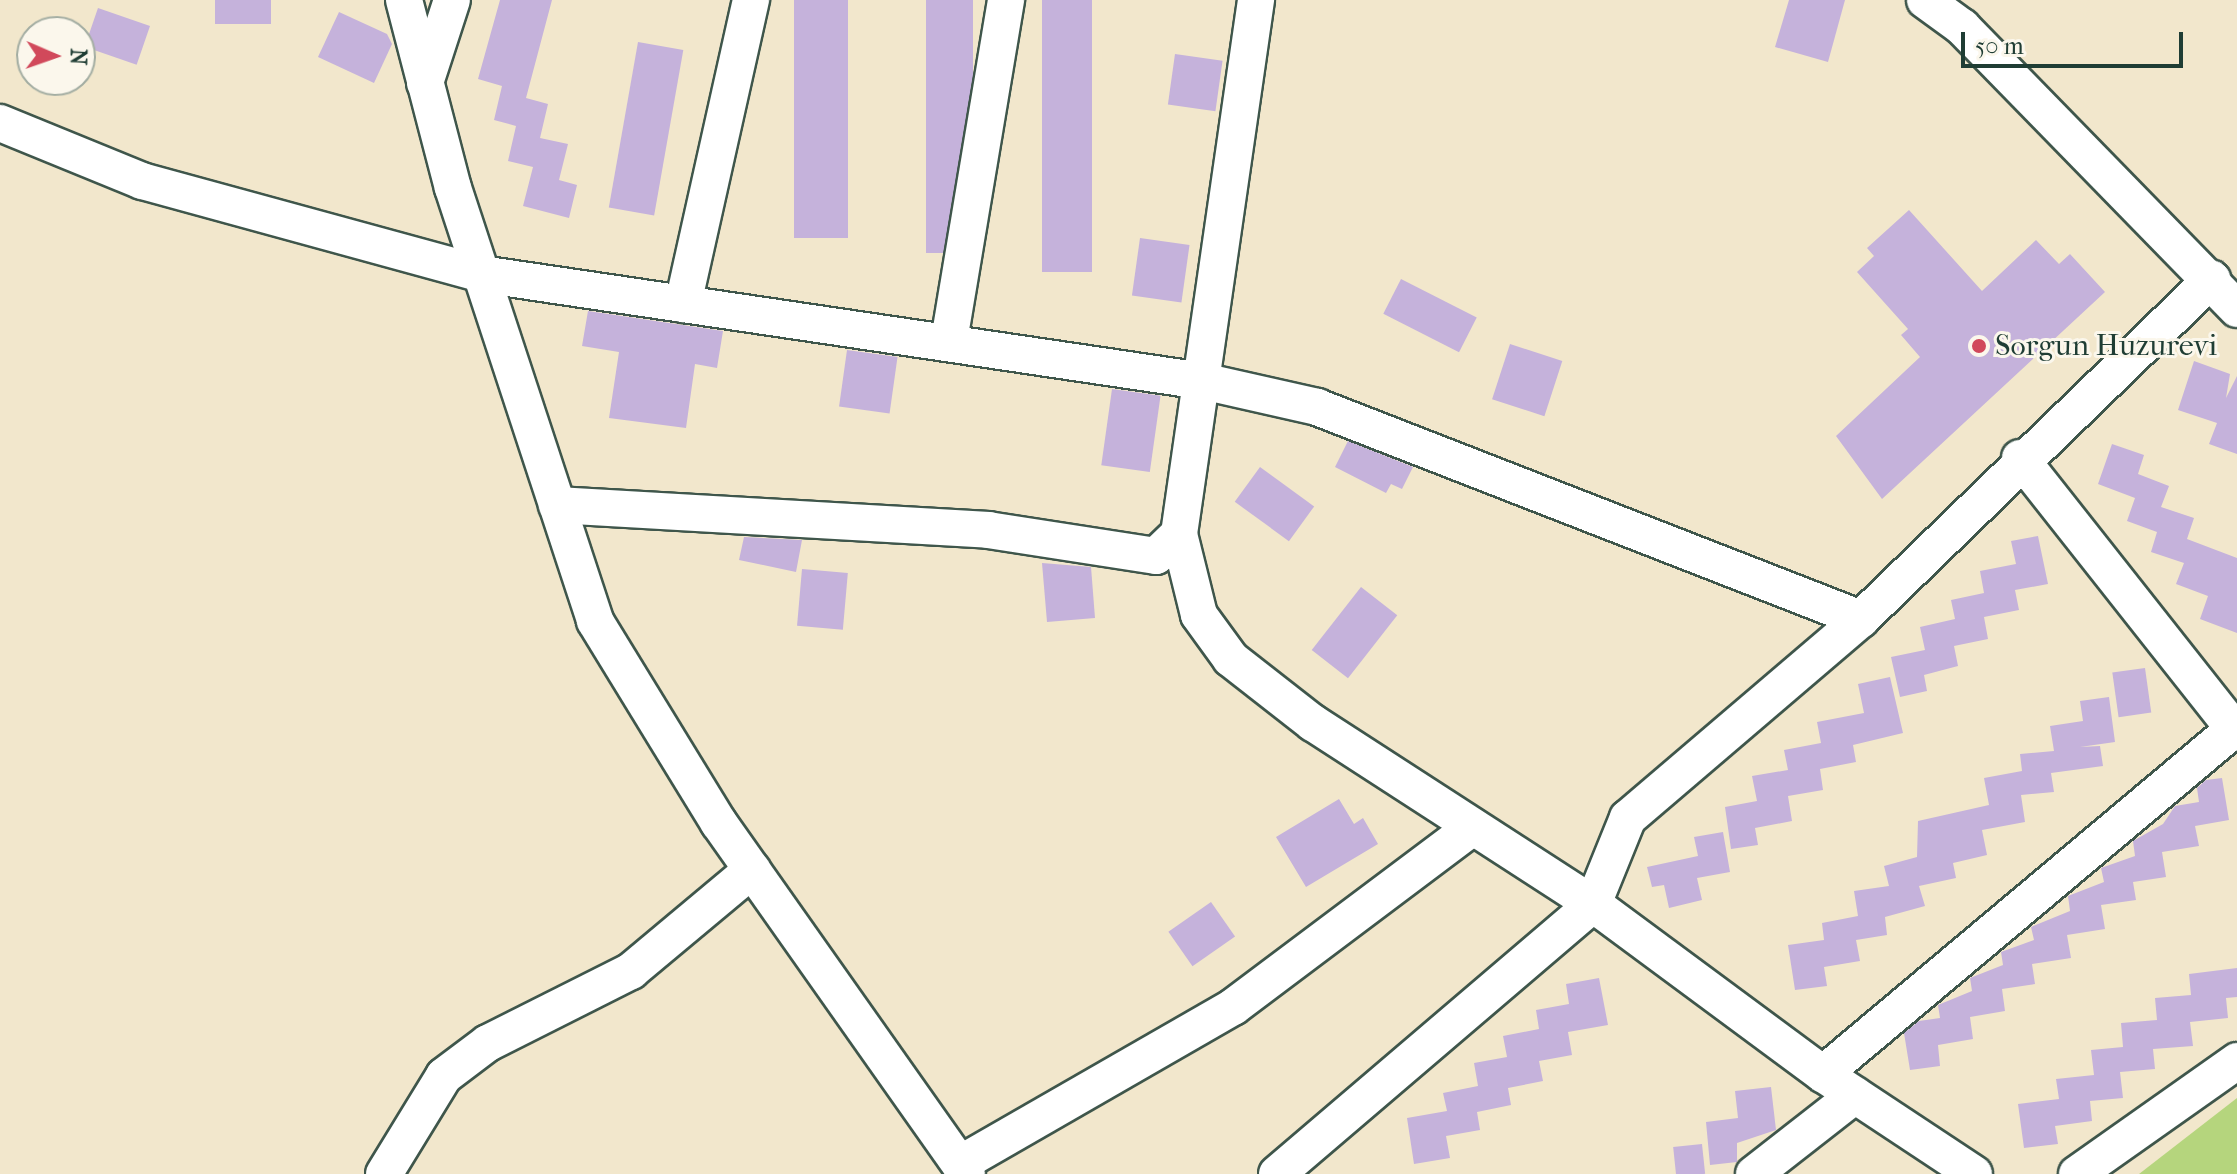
<!DOCTYPE html>
<style>
body{margin:0}
#map{position:relative;width:2237px;height:1174px;overflow:hidden;background:#f2e7cc;font-family:"IM FELL French Canon",serif}
div>[style]{position:absolute}
.green>*{inset:0;background:#b5d57d}
.building>*{inset:0;background:#c5b2db;transform-origin:0 0}
.roads{filter:drop-shadow(2px 0 #3f564b) drop-shadow(-2px 0 #3f564b) drop-shadow(0 2px #3f564b) drop-shadow(0 -2px #3f564b)}
.minor>*{height:36px;margin:-18px;padding:0 18px;transform-origin:18px;border-radius:18px;background:#fff}
.dots>*{width:22px;height:22px;translate:-50% -50%;box-sizing:border-box;border:4px solid #fbf7ec;border-radius:50%}
span{translate:-50% -50%;white-space:nowrap;text-align:center;line-height:1.15;-webkit-text-stroke:6px #fbf7ec;paint-order:stroke}
.poi-label{font-size:30px;color:#1f3d34}
.left{translate:0 -50%;text-align:left}
.north{position:absolute;left:16px;top:16px;width:80px;height:80px;box-sizing:border-box;background:#fbf7ec;border:2px solid #a3ada2;border-radius:50%;rotate:92deg;font-size:22px;font-weight:700;line-height:32px;text-align:center;color:#1f3d34}
.north::after{content:'';display:block;margin:auto;width:28px;height:36px;background:#d1495b;clip-path:polygon(50% 0,100% 100%,50% 72%,0 100%)}
.scale{position:absolute;left:1961px;top:32px;width:222px;height:36px;box-sizing:border-box;border:4px solid #1f3d34;border-top:0;padding-left:10px;font-size:24px;line-height:28px;white-space:nowrap;color:#1f3d34;-webkit-text-stroke:6px #fbf7ec;paint-order:stroke}
</style>
<div id="map">
<div class="green">
<div style="clip-path:polygon(2237px 1098px,2237px 1174px,2139px 1174px)"></div>
</div>
<div class="building">
<div style="left:215px;top:0;width:56px;height:24px"></div>
<div style="clip-path:polygon(500px 0,552px 0,526px 98px,548px 104px,540px 138px,568px 144px,559px 180px,577px 185px,569px 218px,523px 206px,533px 167px,508px 161px,516px 126px,494px 120px,502px 86px,478px 79px)"></div>
<div style="left:794px;top:0;width:54px;height:238px"></div>
<div style="left:926px;top:0;width:47px;height:253px"></div>
<div style="left:1042px;top:0;width:50px;height:272px"></div>
<div style="clip-path:polygon(1789px 0,1845px 0,1828px 62px,1775px 47px)"></div>
<div style="left:98px;top:8px;width:55px;height:41px;rotate:19deg"></div>
<div style="clip-path:polygon(339px 12px,387px 34px,392px 44px,374px 83px,318px 57px)"></div>
<div style="left:638px;top:42px;width:46px;height:168px;rotate:10deg"></div>
<div style="left:1175px;top:54px;width:48px;height:51px;rotate:8deg"></div>
<div style="clip-path:polygon(1909px 210px,1982px 291px,2036px 240px,2059px 264px,2070px 254px,2105px 292px,1882px 499px,1836px 436px,1920px 357px,1901px 335px,1908px 329px,1857px 272px,1874px 256px,1867px 248px)"></div>
<div style="left:1140px;top:238px;width:50px;height:58px;rotate:8deg"></div>
<div style="left:1401px;top:279px;width:85px;height:39px;rotate:27deg"></div>
<div style="clip-path:polygon(588px 311px,723px 331px,717px 368px,695px 364px,686px 428px,609px 418px,619px 352px,582px 346px)"></div>
<div style="left:1510px;top:344px;width:55px;height:58px;rotate:18deg"></div>
<div style="left:847px;top:350px;width:51px;height:57px;rotate:8deg"></div>
<div style="clip-path:polygon(2194px 361px,2230px 374px,2226px 398px,2237px 376px,2237px 454px,2209px 444px,2217px 423px,2178px 410px)"></div>
<div style="left:1112px;top:389px;width:49px;height:77px;rotate:8deg"></div>
<div style="clip-path:polygon(1348px 441px,1413px 467px,1402px 489px,1391px 484px,1386px 493px,1335px 467px)"></div>
<div style="clip-path:polygon(2112px 444px,2144px 455px,2138px 474px,2169px 486px,2161px 507px,2194px 518px,2187px 539px,2237px 558px,2237px 633px,2200px 619px,2208px 596px,2176px 584px,2184px 563px,2151px 552px,2157px 532px,2127px 521px,2135px 498px,2098px 484px)"></div>
<div style="left:1260px;top:467px;width:67px;height:43px;rotate:36deg"></div>
<div style="clip-path:polygon(2038px 536px,2048px 584px,2015px 590px,2019px 610px,1984px 617px,1988px 639px,1954px 646px,1958px 666px,1924px 675px,1927px 691px,1900px 697px,1891px 657px,1925px 650px,1920px 627px,1955px 619px,1951px 600px,1984px 593px,1980px 571px,2016px 564px,2011px 541px)"></div>
<div style="clip-path:polygon(744px 537px,802px 540px,796px 572px,739px 560px)"></div>
<div style="clip-path:polygon(1042px 563px,1091px 567px,1095px 618px,1047px 622px)"></div>
<div style="left:802px;top:569px;width:46px;height:57px;rotate:5deg"></div>
<div style="left:1361px;top:587px;width:46px;height:80px;rotate:38deg"></div>
<div style="left:2145px;top:668px;width:45px;height:33px;rotate:82deg"></div>
<div style="clip-path:polygon(1890px 677px,1903px 733px,1853px 745px,1856px 762px,1820px 769px,1823px 790px,1788px 796px,1792px 821px,1755px 828px,1758px 845px,1731px 849px,1725px 807px,1757px 801px,1752px 776px,1788px 770px,1784px 750px,1821px 743px,1817px 722px,1864px 713px,1858px 684px)"></div>
<div style="clip-path:polygon(2109px 697px,2115px 742px,2080px 747px,2100px 746px,2103px 766px,2051px 773px,2054px 792px,2021px 795px,2025px 822px,1982px 830px,1987px 855px,1953px 863px,1956px 878px,1919px 886px,1925px 906px,1885px 917px,1887px 935px,1856px 940px,1860px 961px,1824px 967px,1827px 986px,1795px 990px,1788px 945px,1824px 940px,1822px 923px,1858px 916px,1854px 891px,1889px 886px,1884px 866px,1917px 857px,1918px 821px,1989px 805px,1984px 778px,2022px 771px,2020px 754px,2054px 751px,2050px 726px,2083px 721px,2080px 701px)"></div>
<div style="clip-path:polygon(2222px 778px,2229px 820px,2195px 826px,2199px 846px,2162px 852px,2166px 877px,2133px 882px,2136px 900px,2101px 905px,2105px 929px,2067px 935px,2071px 958px,2032px 964px,2035px 984px,2002px 989px,2005px 1011px,1970px 1017px,1973px 1039px,1938px 1045px,1940px 1066px,1910px 1070px,1904px 1033px,1919px 1021px,1940px 1018px,1938px 1005px,1972px 991px,1970px 978px,2003px 965px,2001px 952px,2034px 940px,2031px 927px,2070px 911px,2068px 896px,2104px 882px,2101px 868px,2135px 856px,2133px 841px,2163px 824px,2175px 806px,2199px 802px,2197px 788px,2206px 780px)"></div>
<div style="clip-path:polygon(1339px 799px,1354px 824px,1363px 818px,1378px 844px,1306px 887px,1276px 837px)"></div>
<div style="clip-path:polygon(1723px 832px,1730px 872px,1697px 878px,1702px 900px,1669px 908px,1664px 885px,1652px 887px,1647px 867px,1698px 856px,1694px 837px)"></div>
<div style="left:1211px;top:902px;width:42px;height:52px;rotate:55deg"></div>
<div style="clip-path:polygon(2237px 968px,2237px 997px,2226px 998px,2228px 1018px,2190px 1022px,2193px 1046px,2153px 1049px,2155px 1069px,2120px 1072px,2123px 1098px,2090px 1101px,2092px 1121px,2055px 1126px,2058px 1144px,2024px 1148px,2018px 1104px,2059px 1099px,2056px 1079px,2094px 1075px,2091px 1050px,2123px 1047px,2121px 1023px,2157px 1020px,2155px 998px,2191px 995px,2189px 974px)"></div>
<div style="clip-path:polygon(1599px 978px,1608px 1025px,1568px 1032px,1572px 1055px,1539px 1061px,1543px 1081px,1508px 1088px,1511px 1105px,1477px 1112px,1480px 1130px,1446px 1136px,1450px 1158px,1414px 1164px,1407px 1118px,1447px 1111px,1443px 1093px,1478px 1086px,1474px 1063px,1507px 1057px,1503px 1036px,1539px 1029px,1536px 1010px,1569px 1004px,1566px 984px)"></div>
<div style="clip-path:polygon(1771px 1087px,1776px 1130px,1737px 1143px,1737px 1162px,1710px 1165px,1706px 1122px,1738px 1118px,1735px 1091px)"></div>
<div style="left:1702px;top:1144px;width:30px;height:29px;rotate:84deg"></div>
</div>
<div class="roads">
<div class="minor">
<div style="left:404px;top:0;width:194px;rotate:75.4deg"></div>
<div style="left:453px;top:188px;width:456px;rotate:71.8deg"></div>
<div style="left:595px;top:621px;width:237px;rotate:58.5deg"></div>
<div style="left:719px;top:823px;width:430px;rotate:54.8deg"></div>
<div style="left:1925px;top:0;width:46px;rotate:36.1deg"></div>
<div style="left:1962px;top:27px;width:394px;rotate:45.7deg"></div>
<div style="left:425px;top:83px;width:87px;rotate:-72deg"></div>
<div style="left:0;top:123px;width:153px;rotate:22.2deg"></div>
<div style="left:142px;top:181px;width:352px;rotate:15.3deg"></div>
<div style="left:481px;top:274px;width:729px;rotate:8.44deg"></div>
<div style="left:1202px;top:381px;width:118px;rotate:12.7deg"></div>
<div style="left:1317px;top:407px;width:584px;rotate:21.29deg"></div>
<div style="left:683px;top:304px;width:312px;rotate:-77.4deg"></div>
<div style="left:949px;top:341px;width:346px;rotate:-80.5deg"></div>
<div style="left:2020px;top:458px;width:350px;rotate:51.7deg"></div>
<div style="left:557px;top:505px;width:432px;rotate:3.3deg"></div>
<div style="left:988px;top:530px;width:170px;rotate:8.8deg"></div>
<div style="left:1156px;top:556px;width:32px;rotate:-44deg"></div>
<div style="left:1179px;top:534px;width:540px;rotate:-81.79deg"></div>
<div style="left:1179px;top:534px;width:83px;rotate:76.1deg"></div>
<div style="left:1199px;top:615px;width:54px;rotate:54deg"></div>
<div style="left:1231px;top:659px;width:104px;rotate:38deg"></div>
<div style="left:1313px;top:723px;width:333px;rotate:32.9deg"></div>
<div style="left:1593px;top:904px;width:286px;rotate:36.5deg"></div>
<div style="left:1823px;top:1074px;width:181px;rotate:33.5deg"></div>
<div style="left:1823px;top:1074px;width:537px;rotate:-40.01deg"></div>
<div style="left:960px;top:1164px;width:315px;rotate:-29.9deg"></div>
<div style="left:1233px;top:1007px;width:300px;rotate:-36.9deg"></div>
<div style="left:384px;top:1174px;width:115px;rotate:-58.5deg"></div>
<div style="left:444px;top:1076px;width:55px;rotate:-36.9deg"></div>
<div style="left:488px;top:1043px;width:160px;rotate:-26.7deg"></div>
<div style="left:631px;top:971px;width:158px;rotate:-39.9deg"></div>
<div style="left:1277px;top:1174px;width:416px;rotate:-40.5deg"></div>
<div style="left:1593px;top:904px;width:93px;rotate:-67.9deg"></div>
<div style="left:1628px;top:818px;width:306px;rotate:-40.5deg"></div>
<div style="left:1861px;top:619px;width:489px;rotate:-44.1deg"></div>
<div style="left:1754px;top:1174px;width:128px;rotate:-38deg"></div>
<div style="left:2077px;top:1174px;width:196px;rotate:-35.2deg"></div>
</div>
</div>
<div class="dots">
<div style="left:1979px;top:346px;background:#d1495b"></div>
</div>
<div class="poi-label">
<span class="left" style="left:1995px;top:346px">Sorgun Huzurevi</span>
</div>
<div class="north">N</div>
<div class="scale">50 m</div>
</div>
